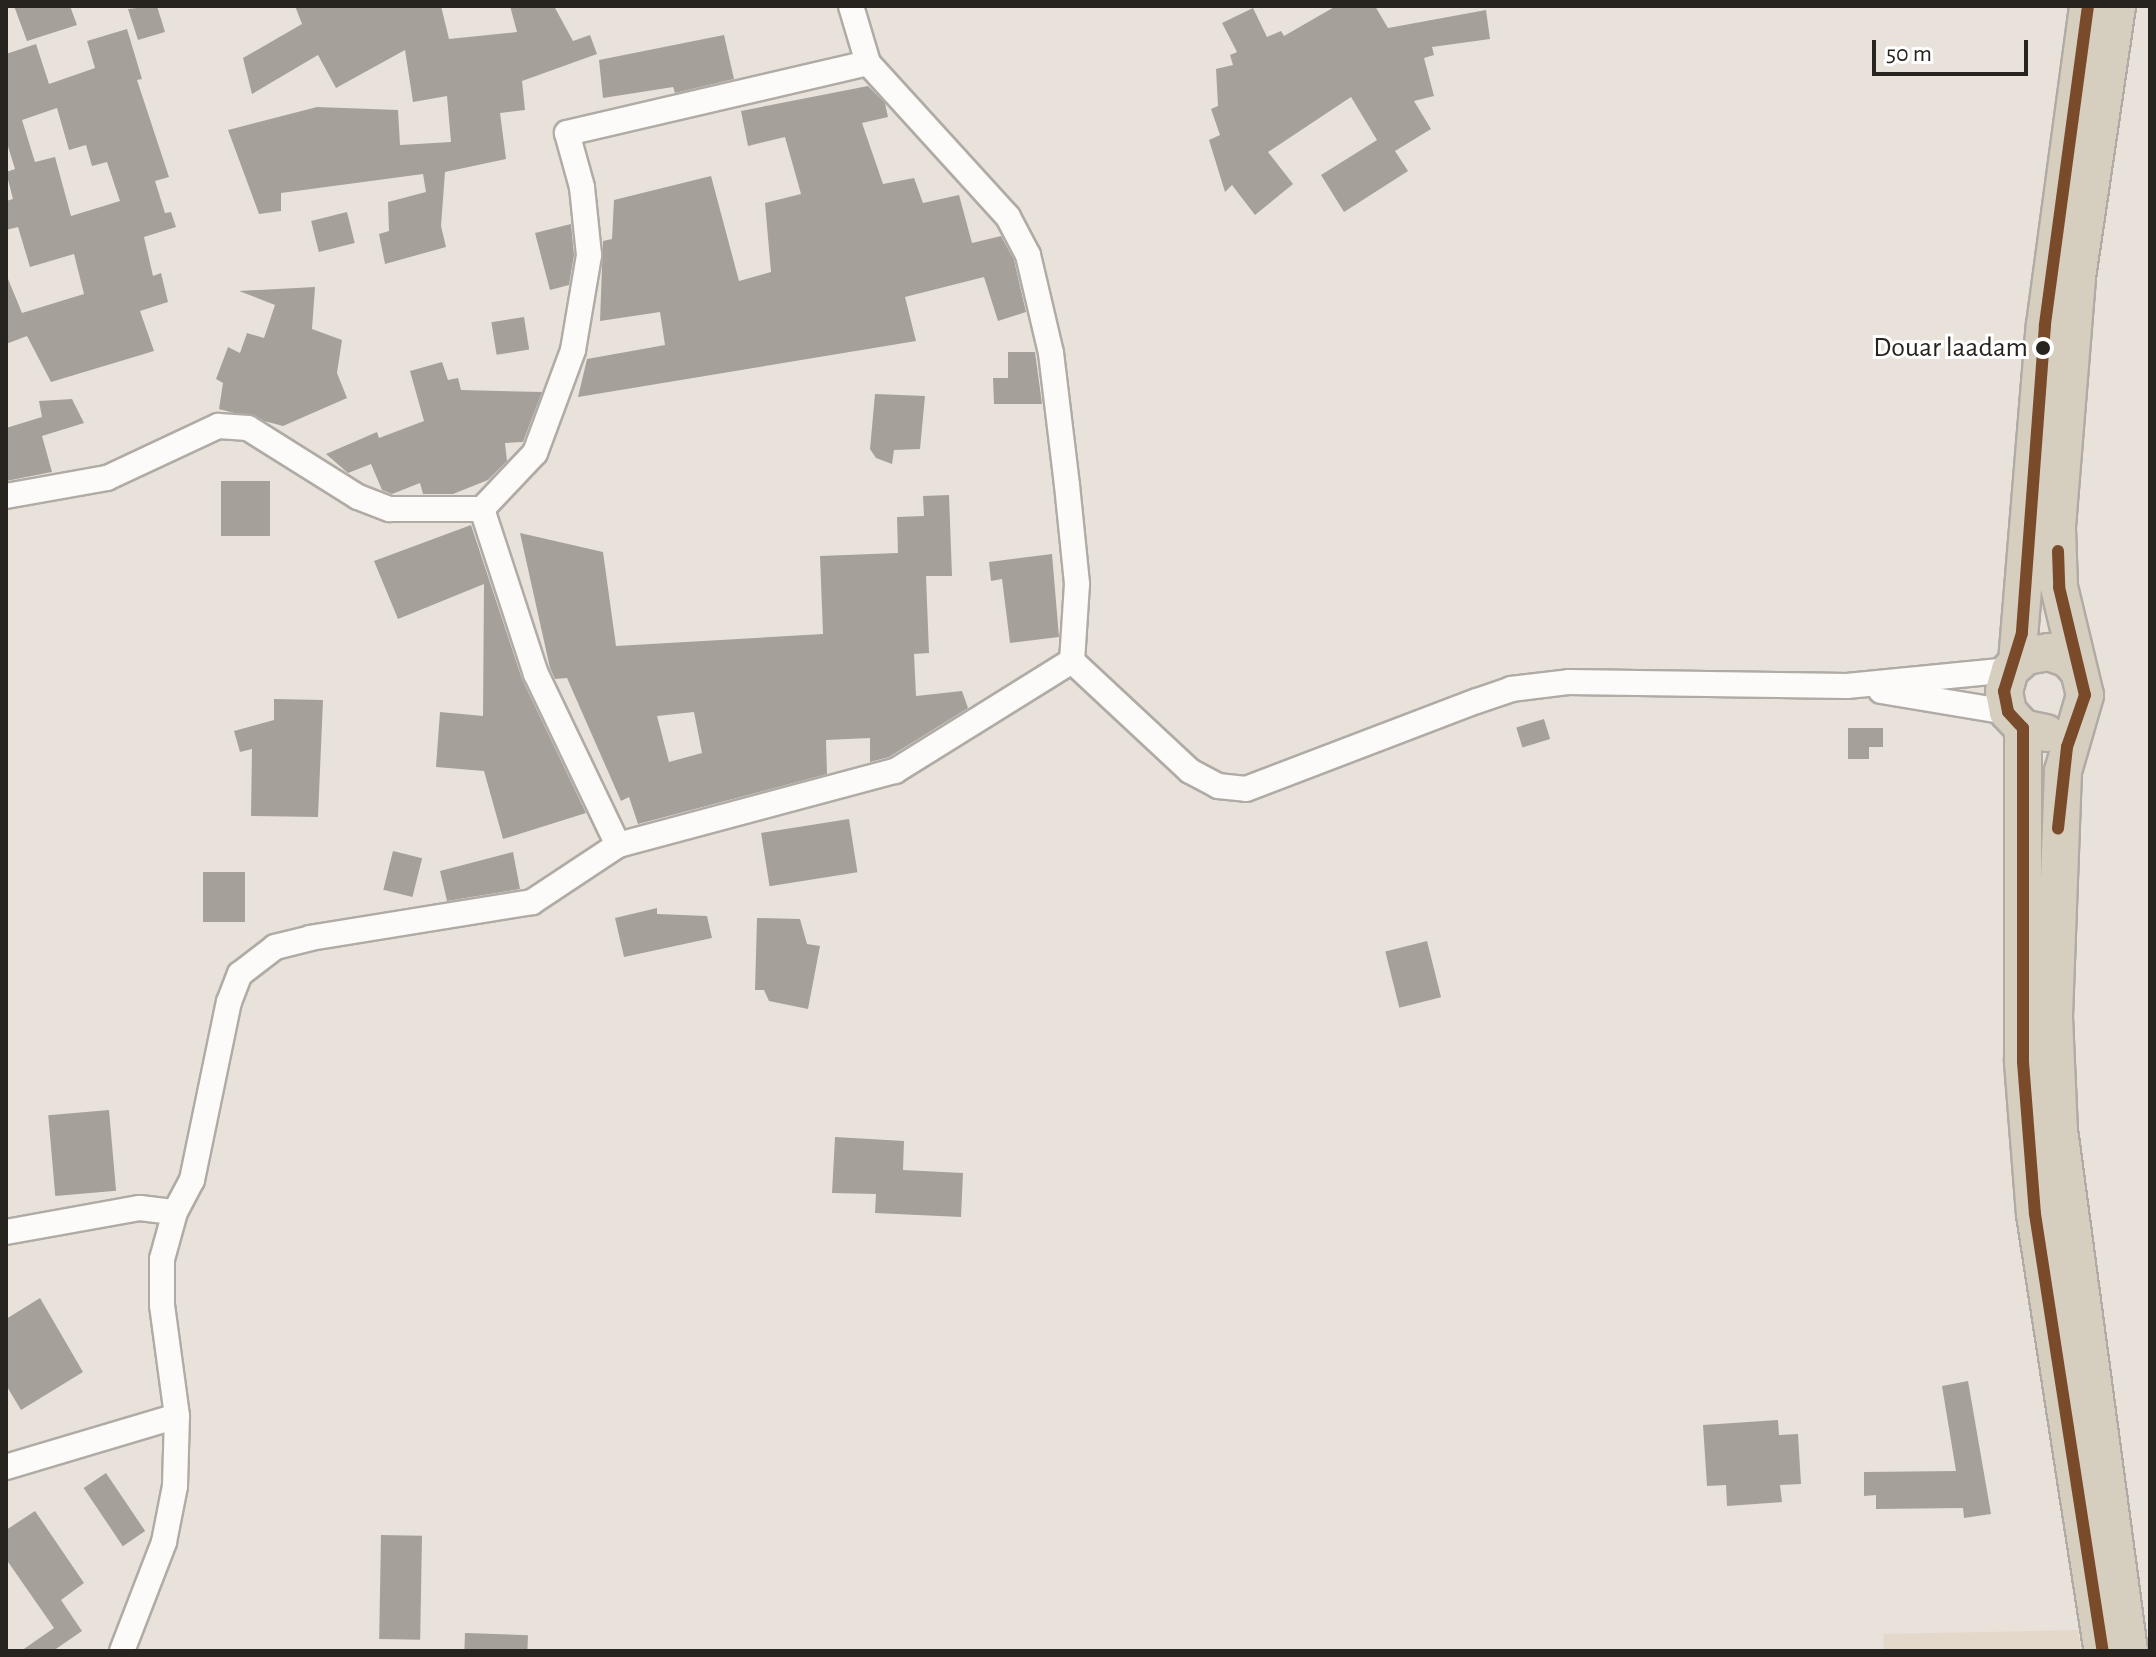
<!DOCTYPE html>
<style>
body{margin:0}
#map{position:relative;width:2156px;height:1657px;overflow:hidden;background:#e8e2da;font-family:"Alegreya Sans",sans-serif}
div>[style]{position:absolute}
.built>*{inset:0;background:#e4d8ca}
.building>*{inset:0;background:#a5a19a;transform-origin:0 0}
.roads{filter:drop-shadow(2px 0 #b0aba5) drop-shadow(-2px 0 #b0aba5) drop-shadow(0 2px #b0aba5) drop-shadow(0 -2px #b0aba5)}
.minor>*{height:24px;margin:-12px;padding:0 12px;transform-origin:12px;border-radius:12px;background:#fcfbf9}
.highway>*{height:36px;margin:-18px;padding:0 18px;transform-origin:18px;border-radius:18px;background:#d6cebf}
.bus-1>*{height:12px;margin:-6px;padding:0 6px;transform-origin:6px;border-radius:6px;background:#7a4b2a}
.dots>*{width:22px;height:22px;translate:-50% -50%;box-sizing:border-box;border:4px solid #fff;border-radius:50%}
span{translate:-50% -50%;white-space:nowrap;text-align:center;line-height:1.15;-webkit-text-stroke:6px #fff;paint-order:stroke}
.bus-label{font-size:28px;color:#27231e}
.right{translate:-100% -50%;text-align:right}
.frame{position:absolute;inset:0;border:8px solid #27231e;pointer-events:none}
.scale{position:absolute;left:1872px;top:40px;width:156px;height:36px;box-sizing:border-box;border:4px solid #27231e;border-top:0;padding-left:10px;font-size:24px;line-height:28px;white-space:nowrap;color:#27231e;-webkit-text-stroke:6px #fff;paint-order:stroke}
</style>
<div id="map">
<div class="built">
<div style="clip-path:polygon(2078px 1630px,2081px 1651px,1884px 1651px,1883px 1634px)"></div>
</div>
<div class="building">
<div style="clip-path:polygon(14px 6px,70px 6px,77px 25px,27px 41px)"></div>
<div style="clip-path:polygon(157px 6px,165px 32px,138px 40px,128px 9px)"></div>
<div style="clip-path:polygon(295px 6px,441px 6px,449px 39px,517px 32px,510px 6px,554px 6px,573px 41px,590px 35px,597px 54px,522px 81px,525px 110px,500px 113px,506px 159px,445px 172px,441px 226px,446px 247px,385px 264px,379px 234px,389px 231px,388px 202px,426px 192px,423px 174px,281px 193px,281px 211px,259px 214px,228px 130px,317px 107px,398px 110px,400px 145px,451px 142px,447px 96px,413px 102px,405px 50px,336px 88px,318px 55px,252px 94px,243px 58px,302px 24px)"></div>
<div style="clip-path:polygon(1336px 6px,1375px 6px,1388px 28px,1486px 10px,1490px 39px,1432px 47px,1434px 55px,1424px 58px,1434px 96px,1414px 101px,1431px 129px,1395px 151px,1408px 171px,1344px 212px,1321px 175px,1377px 140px,1351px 97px,1268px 152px,1293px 184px,1255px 215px,1232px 185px,1225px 192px,1209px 140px,1220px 135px,1211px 109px,1218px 106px,1216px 69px,1233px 65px,1230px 55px,1237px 52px,1222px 23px,1253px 8px,1267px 37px,1281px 31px,1284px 36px)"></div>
<div style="clip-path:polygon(evenodd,127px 29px,142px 79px,137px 80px,169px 177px,155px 181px,165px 213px,171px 212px,176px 227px,144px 237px,153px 276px,161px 273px,168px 302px,140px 311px,154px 351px,51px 382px,27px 336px,6px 344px,6px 274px,22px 313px,84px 294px,74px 254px,30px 267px,18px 227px,6px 230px,6px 201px,13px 199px,6px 172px,15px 169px,6px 140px,6px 54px,36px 44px,49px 84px,95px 68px,87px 41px,127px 29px,57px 108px,69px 150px,86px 145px,92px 166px,107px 162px,120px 201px,71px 216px,55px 157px,35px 162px,22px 120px,57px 108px)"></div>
<div style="clip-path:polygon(724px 35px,734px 79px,675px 93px,673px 87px,603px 98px,599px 60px)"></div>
<div style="clip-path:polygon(868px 86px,885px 103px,888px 117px,862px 123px,883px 184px,914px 178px,923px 203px,959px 195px,972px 243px,1001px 236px,1014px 260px,1026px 312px,998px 321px,984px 277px,905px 297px,916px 341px,578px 397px,587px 359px,665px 345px,660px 312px,600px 321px,603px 241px,612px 239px,614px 200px,711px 176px,739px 281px,771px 272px,765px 203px,801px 194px,785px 137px,748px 146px,741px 111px)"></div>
<div style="left:347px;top:212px;width:32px;height:37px;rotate:76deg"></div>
<div style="clip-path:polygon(571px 224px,574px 255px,569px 285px,550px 290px,535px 233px)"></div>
<div style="clip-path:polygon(315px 287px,312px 329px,342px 340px,337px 373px,347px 398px,283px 426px,219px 409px,223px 383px,216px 379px,228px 347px,240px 353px,247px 333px,264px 338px,275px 305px,239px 291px)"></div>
<div style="left:524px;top:317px;width:33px;height:33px;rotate:81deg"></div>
<div style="clip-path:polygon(1008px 352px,1035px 352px,1042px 404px,994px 404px,993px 378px,1008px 378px)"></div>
<div style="clip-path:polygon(442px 362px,448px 380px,458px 378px,461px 390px,542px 392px,523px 442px,505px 443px,507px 461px,488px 480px,453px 494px,423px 494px,420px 483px,392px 494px,382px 490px,371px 464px,348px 473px,326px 454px,377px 432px,379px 438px,424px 421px,410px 371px)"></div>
<div style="clip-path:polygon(875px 394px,925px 396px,920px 449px,894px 450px,892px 464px,876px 458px,870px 449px)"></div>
<div style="clip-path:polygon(72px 399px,84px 423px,42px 436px,52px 472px,6px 481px,6px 428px,42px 417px,39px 401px)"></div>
<div style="left:221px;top:481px;width:49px;height:55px"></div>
<div style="clip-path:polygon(evenodd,949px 495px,952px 576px,926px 576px,929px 653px,914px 654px,916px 696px,962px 691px,968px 708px,889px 757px,870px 762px,870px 738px,826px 740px,827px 774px,638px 824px,629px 797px,621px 801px,567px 678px,555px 679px,550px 668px,520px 533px,603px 552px,616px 646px,823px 634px,820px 556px,898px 553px,897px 517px,924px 516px,923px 496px,949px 495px,694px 712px,702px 753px,669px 762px,657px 716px,694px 712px)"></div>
<div style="clip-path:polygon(471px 525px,522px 679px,586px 813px,503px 839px,484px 771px,436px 767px,440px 712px,483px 716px,484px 584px,398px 619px,374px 561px)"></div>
<div style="clip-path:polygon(1052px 554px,1059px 637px,1010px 643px,1002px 579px,991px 581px,989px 562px)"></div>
<div style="clip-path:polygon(274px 699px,323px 700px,318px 817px,251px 816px,252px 749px,240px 752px,234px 731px,274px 720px)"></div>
<div style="left:1544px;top:719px;width:21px;height:29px;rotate:73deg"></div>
<div style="clip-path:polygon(1848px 728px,1883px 728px,1883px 747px,1869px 747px,1869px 759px,1848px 759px)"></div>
<div style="left:849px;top:819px;width:54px;height:89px;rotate:81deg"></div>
<div style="left:393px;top:851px;width:30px;height:40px;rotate:14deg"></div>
<div style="clip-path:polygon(513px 852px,520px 889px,447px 901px,440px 871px)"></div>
<div style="left:203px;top:872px;width:42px;height:50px"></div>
<div style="clip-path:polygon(657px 908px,657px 914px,707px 916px,712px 938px,624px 957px,615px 918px)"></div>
<div style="clip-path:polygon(757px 918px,800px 919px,807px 944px,820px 946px,808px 1009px,769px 1001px,764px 990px,755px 990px)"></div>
<div style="left:1427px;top:941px;width:58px;height:43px;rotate:76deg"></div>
<div style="left:109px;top:1110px;width:81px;height:61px;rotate:85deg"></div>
<div style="clip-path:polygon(835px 1137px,904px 1141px,903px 1170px,963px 1173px,961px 1217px,875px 1213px,876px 1194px,832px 1193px)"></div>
<div style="clip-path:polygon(40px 1298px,83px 1372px,21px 1410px,6px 1385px,6px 1319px)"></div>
<div style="clip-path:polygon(1968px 1381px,1991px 1514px,1964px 1518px,1963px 1508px,1876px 1509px,1876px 1495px,1864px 1496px,1864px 1472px,1956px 1471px,1942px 1386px)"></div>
<div style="clip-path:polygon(1778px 1420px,1779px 1435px,1798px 1434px,1801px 1484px,1780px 1485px,1782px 1502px,1727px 1506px,1726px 1485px,1707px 1486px,1703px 1425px)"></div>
<div style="left:106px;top:1473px;width:70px;height:27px;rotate:56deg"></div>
<div style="clip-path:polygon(35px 1511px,84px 1583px,61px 1600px,82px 1631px,53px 1651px,21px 1651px,54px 1628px,6px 1559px,6px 1530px)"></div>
<div style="left:381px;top:1535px;width:41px;height:104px;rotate:1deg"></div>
<div style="left:465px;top:1633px;width:63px;height:18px;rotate:2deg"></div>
</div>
<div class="roads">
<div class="minor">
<div style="left:851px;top:6px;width:59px;rotate:73.4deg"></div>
<div style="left:868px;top:63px;width:208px;rotate:47.7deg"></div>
<div style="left:1008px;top:217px;width:43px;rotate:62.2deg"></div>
<div style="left:1028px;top:255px;width:101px;rotate:76.8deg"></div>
<div style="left:1051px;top:353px;width:133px;rotate:83.1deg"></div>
<div style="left:1067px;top:485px;width:100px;rotate:84.2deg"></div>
<div style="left:1077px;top:584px;width:77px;rotate:93.7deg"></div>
<div style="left:1072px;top:661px;width:161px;rotate:43deg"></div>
<div style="left:1190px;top:771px;width:32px;rotate:28deg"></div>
<div style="left:1218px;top:786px;width:28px;rotate:6deg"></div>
<div style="left:1246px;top:789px;width:247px;rotate:-20.9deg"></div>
<div style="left:1477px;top:701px;width:36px;rotate:-19deg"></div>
<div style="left:1511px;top:689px;width:58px;rotate:-6.9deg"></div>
<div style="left:1569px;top:682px;width:278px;rotate:0.8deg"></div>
<div style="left:1847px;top:686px;width:164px;rotate:-5.6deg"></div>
<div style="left:6px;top:496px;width:103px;rotate:-10.1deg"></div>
<div style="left:107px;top:478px;width:123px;rotate:-25.1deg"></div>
<div style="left:218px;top:426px;width:30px;rotate:4deg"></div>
<div style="left:248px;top:428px;width:130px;rotate:32.1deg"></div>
<div style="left:358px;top:497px;width:34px;rotate:21deg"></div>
<div style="left:390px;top:509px;width:92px"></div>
<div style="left:482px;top:509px;width:174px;rotate:71.9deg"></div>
<div style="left:536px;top:674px;width:190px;rotate:64.4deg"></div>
<div style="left:618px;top:845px;width:287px;rotate:-15deg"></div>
<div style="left:895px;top:771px;width:208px;rotate:-31.9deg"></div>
<div style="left:482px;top:509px;width:77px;rotate:-46.6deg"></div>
<div style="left:535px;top:453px;width:110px;rotate:-69.7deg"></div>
<div style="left:573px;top:350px;width:96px;rotate:-80.4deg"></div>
<div style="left:589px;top:255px;width:68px;rotate:-95.9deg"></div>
<div style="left:582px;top:187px;width:56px;rotate:-105.5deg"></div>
<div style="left:567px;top:133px;width:309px;rotate:-13.1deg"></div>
<div style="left:1881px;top:691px;width:129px;rotate:9.4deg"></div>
<div style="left:6px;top:1232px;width:136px;rotate:-10.2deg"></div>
<div style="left:140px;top:1208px;width:35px;rotate:7deg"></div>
<div style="left:6px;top:1467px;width:178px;rotate:-16.6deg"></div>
<div style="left:122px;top:1651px;width:117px;rotate:-68.9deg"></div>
<div style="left:164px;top:1542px;width:57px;rotate:-78.9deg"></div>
<div style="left:175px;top:1486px;width:70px;rotate:-88.4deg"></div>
<div style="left:177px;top:1416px;width:112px;rotate:-97.7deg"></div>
<div style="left:162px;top:1305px;width:46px;rotate:-90deg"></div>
<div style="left:162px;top:1259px;width:49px;rotate:-74.5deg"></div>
<div style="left:175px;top:1212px;width:36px;rotate:-62deg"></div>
<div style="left:192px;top:1180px;width:182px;rotate:-78.3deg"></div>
<div style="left:229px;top:1002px;width:30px;rotate:-69deg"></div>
<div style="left:240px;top:974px;width:44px;rotate:-37.6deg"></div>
<div style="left:275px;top:947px;width:36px;rotate:-14deg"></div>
<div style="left:310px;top:938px;width:225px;rotate:-9.2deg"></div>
<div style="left:532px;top:902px;width:103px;rotate:-33.5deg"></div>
</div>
<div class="highway">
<div style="left:2117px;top:6px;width:275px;rotate:98.4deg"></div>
<div style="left:2077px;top:278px;width:252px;rotate:94.6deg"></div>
<div style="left:2057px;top:529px;width:58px;rotate:88deg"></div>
<div style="left:2059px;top:587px;width:111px;rotate:76.5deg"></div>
<div style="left:2085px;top:695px;width:79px;rotate:106.1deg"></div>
<div style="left:2063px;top:771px;width:246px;rotate:92.1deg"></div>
<div style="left:2054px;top:1017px;width:113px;rotate:87.5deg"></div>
<div style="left:2059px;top:1130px;width:526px;rotate:82.35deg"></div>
<div style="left:2017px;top:662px;width:338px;rotate:-85.3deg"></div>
<div style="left:2045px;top:325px;width:322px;rotate:-82.3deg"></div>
<div style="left:2023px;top:728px;width:334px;rotate:90deg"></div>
<div style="left:2023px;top:1062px;width:152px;rotate:85.5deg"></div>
<div style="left:2035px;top:1214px;width:442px;rotate:81.2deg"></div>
<div style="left:2046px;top:733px;width:24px;rotate:-168deg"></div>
<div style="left:2023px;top:728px;width:22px;rotate:-133deg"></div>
<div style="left:2008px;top:712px;width:21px;rotate:-101deg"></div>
<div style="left:2004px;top:691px;width:22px;rotate:-74deg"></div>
<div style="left:2010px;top:670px;width:21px;rotate:-41deg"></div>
<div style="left:2026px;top:656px;width:23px;rotate:-10deg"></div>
<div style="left:2049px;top:652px;width:20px;rotate:20deg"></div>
<div style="left:2068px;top:659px;width:13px;rotate:48deg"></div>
</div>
</div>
<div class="bus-1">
<div style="left:2088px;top:6px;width:322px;rotate:97.7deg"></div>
<div style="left:2045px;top:325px;width:309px;rotate:94.3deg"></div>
<div style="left:2022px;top:633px;width:61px;rotate:107.2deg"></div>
<div style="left:2004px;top:691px;width:21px;rotate:79deg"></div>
<div style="left:2008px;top:712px;width:22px;rotate:47deg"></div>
<div style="left:2023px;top:728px;width:334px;rotate:90deg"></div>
<div style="left:2023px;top:1062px;width:152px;rotate:85.5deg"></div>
<div style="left:2035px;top:1214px;width:442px;rotate:81.2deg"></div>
<div style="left:2058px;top:551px;width:36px;rotate:88deg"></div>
<div style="left:2059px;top:587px;width:111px;rotate:76.5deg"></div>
<div style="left:2085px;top:695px;width:55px;rotate:109.1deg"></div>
<div style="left:2067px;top:747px;width:82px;rotate:96.3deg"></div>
</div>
<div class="dots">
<div style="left:2043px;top:348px;background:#27231e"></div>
</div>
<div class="bus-label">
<span class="right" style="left:2028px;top:348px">Douar laadam</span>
</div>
<div class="frame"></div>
<div class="scale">50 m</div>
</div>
